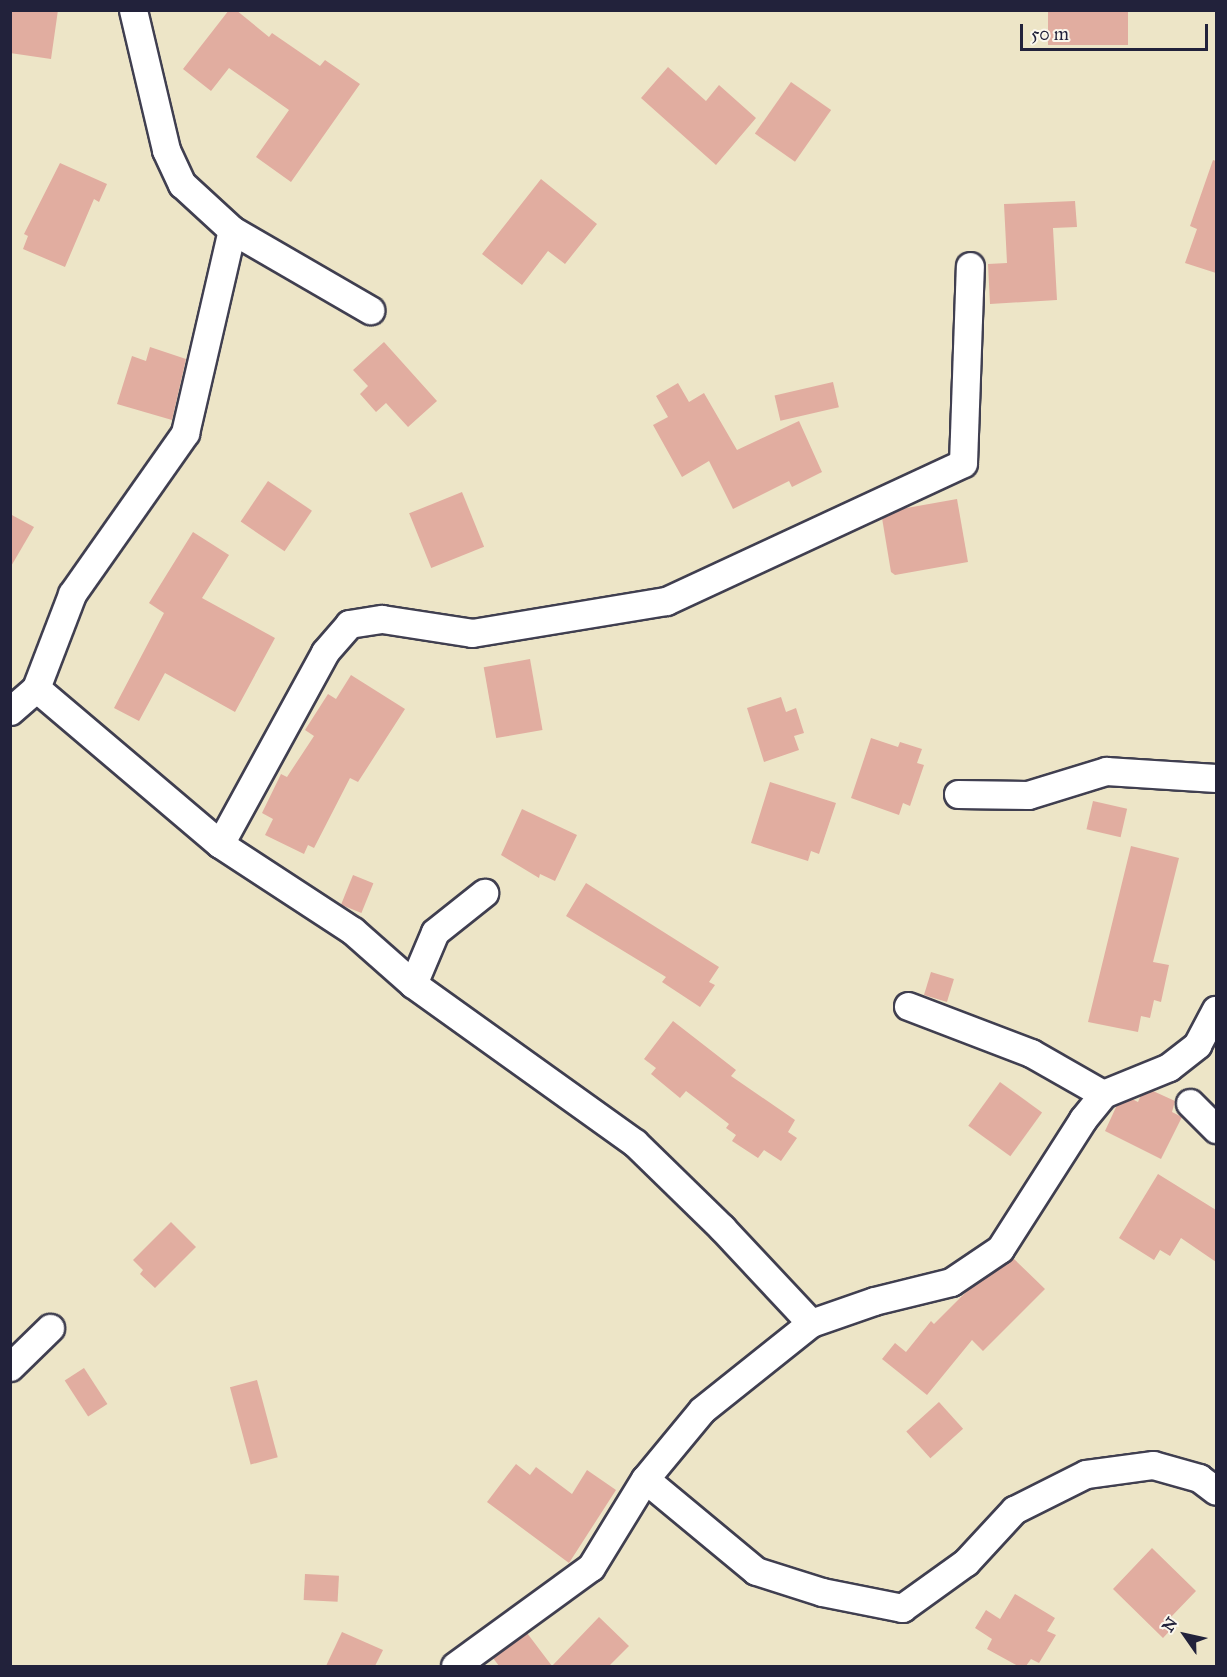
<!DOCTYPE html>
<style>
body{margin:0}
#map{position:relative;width:1227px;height:1677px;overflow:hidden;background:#ede5c7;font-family:"IM FELL Great Primer",serif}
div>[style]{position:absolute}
.building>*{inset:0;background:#e1ada0;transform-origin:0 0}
.roads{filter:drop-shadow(2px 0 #403f50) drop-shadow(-2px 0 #403f50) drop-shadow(0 2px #403f50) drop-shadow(0 -2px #403f50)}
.minor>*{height:27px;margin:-13.5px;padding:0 13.5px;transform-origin:13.5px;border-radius:13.5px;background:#fff}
span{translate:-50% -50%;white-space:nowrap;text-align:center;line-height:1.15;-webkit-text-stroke:4.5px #fbf7ec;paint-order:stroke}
.frame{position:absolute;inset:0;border:12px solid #22223b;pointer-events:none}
.north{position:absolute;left:1155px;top:1605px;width:60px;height:60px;-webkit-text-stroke:4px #fbf7ec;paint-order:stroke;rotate:304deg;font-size:16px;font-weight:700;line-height:24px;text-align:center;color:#22223b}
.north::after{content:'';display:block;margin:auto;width:21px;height:27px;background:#22223b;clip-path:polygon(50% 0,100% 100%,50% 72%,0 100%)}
.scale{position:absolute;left:1020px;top:24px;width:188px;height:27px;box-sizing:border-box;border:3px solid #22223b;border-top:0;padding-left:8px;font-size:18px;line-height:21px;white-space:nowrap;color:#22223b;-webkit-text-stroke:4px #fbf7ec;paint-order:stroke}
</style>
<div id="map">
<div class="building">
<div style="clip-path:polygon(10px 10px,58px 10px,51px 59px,10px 53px)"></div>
<div style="clip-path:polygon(229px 10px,236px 10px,269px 37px,272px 33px,320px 66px,325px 60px,360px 84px,291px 182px,256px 157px,289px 110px,229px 68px,211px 91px,183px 69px)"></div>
<div style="left:1048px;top:10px;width:80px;height:35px"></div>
<div style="clip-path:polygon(668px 67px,706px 101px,719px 85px,756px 118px,716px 165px,641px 98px)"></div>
<div style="left:791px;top:82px;width:49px;height:63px;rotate:35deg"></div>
<div style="clip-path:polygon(1213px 160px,1216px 161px,1216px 273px,1185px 263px,1197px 229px,1190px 226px)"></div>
<div style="clip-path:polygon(60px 163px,107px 184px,99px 202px,94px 199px,65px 267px,23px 249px,28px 236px,24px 234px)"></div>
<div style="clip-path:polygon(541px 179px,597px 224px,565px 264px,548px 251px,522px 285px,482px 254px)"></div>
<div style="clip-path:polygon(1075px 201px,1077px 227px,1053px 228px,1057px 300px,990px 304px,988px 264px,1007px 263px,1004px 204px)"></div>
<div style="clip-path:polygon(384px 342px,437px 401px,408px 427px,386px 403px,376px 412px,360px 394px,368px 386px,353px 370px)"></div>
<div style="clip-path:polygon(150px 347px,186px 359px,172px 420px,117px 404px,132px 356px,146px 361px)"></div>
<div style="left:833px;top:382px;width:26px;height:60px;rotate:77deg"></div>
<div style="clip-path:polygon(678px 383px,689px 402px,704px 393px,737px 450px,799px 421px,822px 472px,792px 487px,789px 481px,733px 509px,709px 461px,682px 477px,653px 425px,668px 417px,656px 396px)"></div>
<div style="left:268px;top:481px;width:53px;height:49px;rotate:34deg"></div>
<div style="left:462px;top:492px;width:59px;height:57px;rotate:68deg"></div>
<div style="clip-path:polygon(957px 499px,968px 562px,895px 575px,891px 572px,882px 518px,901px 509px)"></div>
<div style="clip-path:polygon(10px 514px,34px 527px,10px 568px)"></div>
<div style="clip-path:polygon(193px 532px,229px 555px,202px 598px,275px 638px,235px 712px,165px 673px,139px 721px,114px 708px,164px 613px,149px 603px)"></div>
<div style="left:530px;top:659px;width:72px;height:47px;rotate:80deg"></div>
<div style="clip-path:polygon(351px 675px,405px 709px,358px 782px,350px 778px,314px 848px,308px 845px,304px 854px,265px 835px,273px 819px,262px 813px,281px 774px,287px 777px,314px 736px,305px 730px,328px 694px,336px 699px)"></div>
<div style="clip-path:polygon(781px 697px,786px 712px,796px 708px,804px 733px,794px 736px,799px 750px,764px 762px,747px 708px)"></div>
<div style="clip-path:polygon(871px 738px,898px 747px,900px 742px,922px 749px,917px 763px,924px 765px,910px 806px,903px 803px,899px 815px,851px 798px)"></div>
<div style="clip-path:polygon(770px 782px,836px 803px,819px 854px,811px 851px,808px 861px,751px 843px)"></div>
<div style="left:1093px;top:801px;width:35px;height:29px;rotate:13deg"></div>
<div style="clip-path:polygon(522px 809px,577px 835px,555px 881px,540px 874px,539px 878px,501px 855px)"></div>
<div style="clip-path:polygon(1131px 846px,1179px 858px,1153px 962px,1169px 965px,1161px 1002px,1154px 1000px,1150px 1018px,1141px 1016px,1138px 1032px,1088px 1022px)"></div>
<div style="left:353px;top:875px;width:22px;height:32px;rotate:22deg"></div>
<div style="clip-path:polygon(586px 883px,719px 967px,709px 982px,715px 985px,700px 1007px,662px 982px,666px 977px,566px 916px)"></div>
<div style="left:931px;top:972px;width:24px;height:24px;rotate:17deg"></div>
<div style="clip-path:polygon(673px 1021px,736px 1070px,731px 1076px,795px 1120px,788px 1132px,797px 1138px,781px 1161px,764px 1150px,758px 1158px,732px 1141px,736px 1135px,726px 1128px,729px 1124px,686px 1091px,680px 1098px,651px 1074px,656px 1068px,644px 1059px)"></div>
<div style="left:1000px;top:1082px;width:52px;height:54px;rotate:36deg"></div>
<div style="clip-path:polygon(1153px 1091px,1175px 1101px,1172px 1112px,1182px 1117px,1161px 1159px,1105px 1131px,1117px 1105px,1132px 1099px,1138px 1102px,1141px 1095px)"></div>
<div style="clip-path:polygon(1158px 1174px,1216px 1210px,1216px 1262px,1181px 1238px,1170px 1256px,1160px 1250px,1154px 1260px,1119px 1238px)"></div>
<div style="clip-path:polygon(171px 1222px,196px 1247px,155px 1288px,140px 1274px,143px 1270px,133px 1260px)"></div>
<div style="clip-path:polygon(1013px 1258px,1045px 1289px,983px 1351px,972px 1340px,927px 1395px,882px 1359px,895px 1343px,906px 1352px,931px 1321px,934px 1324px,968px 1290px)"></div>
<div style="left:84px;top:1368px;width:43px;height:23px;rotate:57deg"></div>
<div style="left:257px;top:1380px;width:80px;height:28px;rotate:75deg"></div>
<div style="left:939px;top:1402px;width:36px;height:44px;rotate:48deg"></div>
<div style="clip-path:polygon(516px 1464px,530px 1475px,536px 1467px,572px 1494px,587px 1470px,616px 1490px,569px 1563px,487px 1502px)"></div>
<div style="clip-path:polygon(1152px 1548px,1196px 1591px,1170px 1618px,1176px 1624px,1163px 1638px,1113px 1589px)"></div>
<div style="left:305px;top:1574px;width:34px;height:26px;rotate:3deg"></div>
<div style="clip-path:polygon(1015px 1594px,1055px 1618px,1047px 1631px,1056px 1635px,1039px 1663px,1031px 1659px,1026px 1666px,1018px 1666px,987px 1649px,992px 1639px,975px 1628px,986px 1610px,1000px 1619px)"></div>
<div style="clip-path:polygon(599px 1617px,629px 1646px,609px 1666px,499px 1666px,493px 1658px,527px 1633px,552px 1666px)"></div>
<div style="clip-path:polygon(342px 1632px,383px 1650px,375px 1666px,326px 1666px)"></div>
</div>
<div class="roads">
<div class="minor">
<div style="left:133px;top:10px;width:144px;rotate:76.7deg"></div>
<div style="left:166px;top:150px;width:38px;rotate:65deg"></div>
<div style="left:182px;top:184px;width:68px;rotate:42.6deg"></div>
<div style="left:232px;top:230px;width:160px;rotate:30.1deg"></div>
<div style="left:36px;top:688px;width:241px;rotate:40.3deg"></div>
<div style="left:220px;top:844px;width:159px;rotate:33.2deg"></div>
<div style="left:353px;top:931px;width:80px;rotate:41.5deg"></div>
<div style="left:413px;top:984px;width:273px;rotate:35.6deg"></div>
<div style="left:635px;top:1143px;width:122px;rotate:44.3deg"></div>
<div style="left:722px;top:1228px;width:130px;rotate:46.9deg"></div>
<div style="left:10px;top:711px;width:35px;rotate:-41deg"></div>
<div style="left:36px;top:688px;width:101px;rotate:-69deg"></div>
<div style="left:72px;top:594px;width:197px;rotate:-54.9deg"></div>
<div style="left:185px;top:433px;width:208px;rotate:-77deg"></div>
<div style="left:958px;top:794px;width:70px;rotate:0.8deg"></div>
<div style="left:1028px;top:795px;width:82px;rotate:-17.1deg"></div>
<div style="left:1106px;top:771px;width:110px;rotate:3.6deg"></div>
<div style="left:220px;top:844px;width:219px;rotate:-61.3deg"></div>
<div style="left:325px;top:652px;width:37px;rotate:-49deg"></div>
<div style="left:349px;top:624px;width:33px;rotate:-9deg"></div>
<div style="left:382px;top:619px;width:91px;rotate:8.8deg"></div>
<div style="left:472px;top:633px;width:197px;rotate:-9.4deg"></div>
<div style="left:666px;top:601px;width:327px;rotate:-24.9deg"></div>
<div style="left:963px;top:463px;width:197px;rotate:-88deg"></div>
<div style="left:413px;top:984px;width:56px;rotate:-67.1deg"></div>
<div style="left:435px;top:932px;width:63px;rotate:-38.5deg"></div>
<div style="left:908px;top:1006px;width:132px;rotate:20.9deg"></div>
<div style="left:1031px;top:1053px;width:83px;rotate:29.7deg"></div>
<div style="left:1190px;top:1103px;width:37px;rotate:45deg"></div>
<div style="left:10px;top:1367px;width:56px;rotate:-44.3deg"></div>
<div style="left:645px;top:1479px;width:144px;rotate:39.7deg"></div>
<div style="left:756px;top:1571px;width:69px;rotate:17.7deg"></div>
<div style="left:822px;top:1592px;width:82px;rotate:11.3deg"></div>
<div style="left:902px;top:1608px;width:79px;rotate:-35.7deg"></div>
<div style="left:966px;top:1562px;width:71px;rotate:-47.3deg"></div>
<div style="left:1014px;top:1510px;width:80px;rotate:-26.6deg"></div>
<div style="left:1086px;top:1474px;width:68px;rotate:-7.7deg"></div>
<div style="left:1153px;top:1465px;width:48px;rotate:15.8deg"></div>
<div style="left:1199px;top:1478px;width:21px;rotate:37deg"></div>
<div style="left:455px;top:1666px;width:168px;rotate:-36.1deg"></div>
<div style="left:591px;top:1567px;width:103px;rotate:-58.5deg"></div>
<div style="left:645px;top:1479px;width:89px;rotate:-50.4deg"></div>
<div style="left:702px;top:1410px;width:139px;rotate:-38.6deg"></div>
<div style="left:811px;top:1323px;width:67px;rotate:-19.2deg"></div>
<div style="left:874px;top:1301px;width:79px;rotate:-13.9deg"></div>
<div style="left:951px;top:1282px;width:59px;rotate:-34deg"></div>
<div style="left:1000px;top:1249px;width:154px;rotate:-57.4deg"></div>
<div style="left:1083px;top:1119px;width:32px;rotate:-51deg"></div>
<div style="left:1103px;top:1094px;width:71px;rotate:-22.2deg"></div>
<div style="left:1169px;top:1067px;width:36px;rotate:-38deg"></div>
<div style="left:1197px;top:1045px;width:40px;rotate:-62deg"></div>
</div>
</div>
<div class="frame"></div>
<div class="north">N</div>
<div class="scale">50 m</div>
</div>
